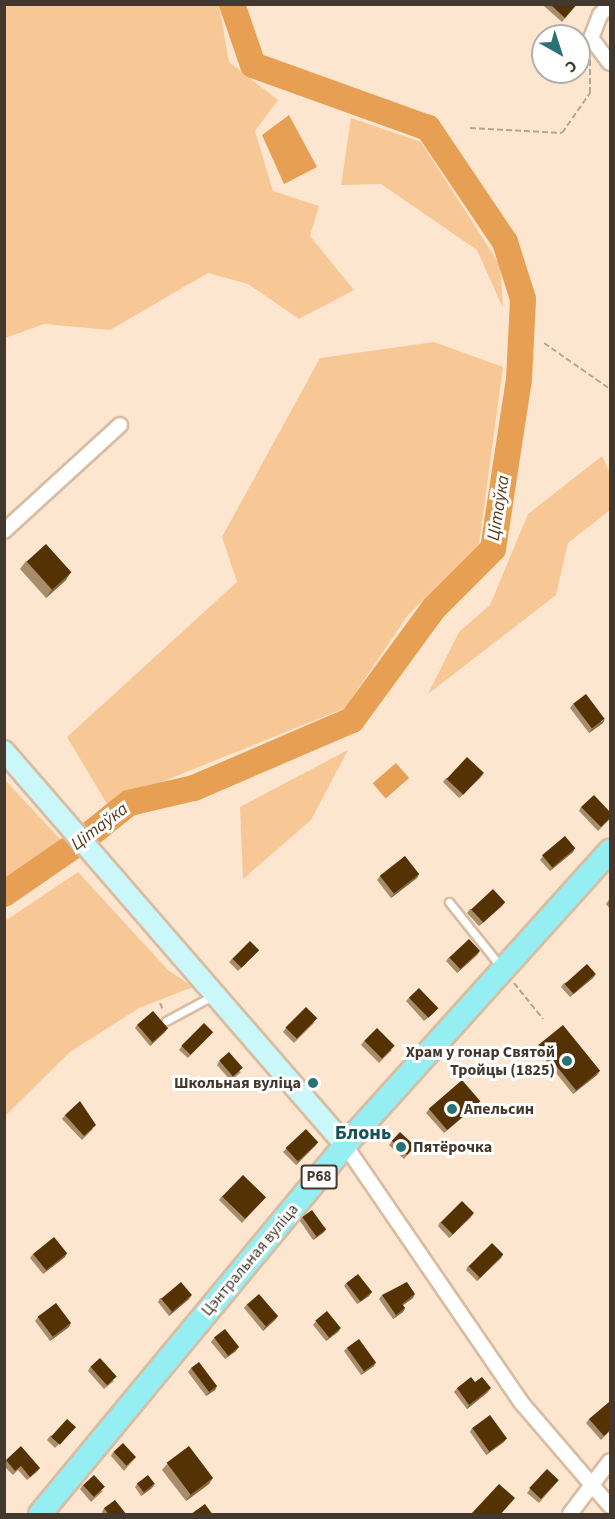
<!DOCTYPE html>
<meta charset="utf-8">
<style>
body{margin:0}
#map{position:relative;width:615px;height:1519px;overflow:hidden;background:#fde6d0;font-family:"Source Sans 3",sans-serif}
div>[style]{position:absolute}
.green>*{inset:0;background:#f8c796}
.water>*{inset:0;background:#e7a053;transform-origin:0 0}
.river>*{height:26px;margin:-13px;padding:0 13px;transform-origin:13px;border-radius:13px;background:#e7a053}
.path>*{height:2px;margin-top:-1px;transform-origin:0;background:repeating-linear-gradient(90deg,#b6a492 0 6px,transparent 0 9px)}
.roads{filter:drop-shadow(2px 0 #d9bda2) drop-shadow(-2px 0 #d9bda2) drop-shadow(0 2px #d9bda2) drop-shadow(0 -2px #d9bda2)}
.service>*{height:7px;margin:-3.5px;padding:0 3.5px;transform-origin:3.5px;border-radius:3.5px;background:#fff}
.minor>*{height:14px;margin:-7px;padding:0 7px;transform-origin:7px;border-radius:7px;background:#fff}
.secondary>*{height:20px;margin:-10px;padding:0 10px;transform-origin:10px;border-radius:10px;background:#caf7f9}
.primary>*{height:22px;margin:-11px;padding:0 11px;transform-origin:11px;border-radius:11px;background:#94eef2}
.wall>*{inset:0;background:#a98c6a}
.shaded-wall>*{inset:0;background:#876841}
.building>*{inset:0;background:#553204;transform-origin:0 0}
.dots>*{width:16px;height:16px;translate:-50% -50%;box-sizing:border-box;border:3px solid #fff;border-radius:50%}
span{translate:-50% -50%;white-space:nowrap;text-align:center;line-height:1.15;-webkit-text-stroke:6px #fff;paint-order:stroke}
.shield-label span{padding:2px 4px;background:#fff;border:2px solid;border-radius:4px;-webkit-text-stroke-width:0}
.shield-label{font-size:15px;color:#43382d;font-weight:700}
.poi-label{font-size:16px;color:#43382d;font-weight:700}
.right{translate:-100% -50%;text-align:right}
.left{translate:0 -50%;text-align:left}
.street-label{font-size:16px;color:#43382d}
.water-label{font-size:18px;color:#5a3c1c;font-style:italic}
.quarter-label{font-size:20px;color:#155255;font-weight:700}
.frame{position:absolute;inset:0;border:6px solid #43382d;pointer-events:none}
.north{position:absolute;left:531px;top:24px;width:60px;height:60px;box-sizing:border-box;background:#fff;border:2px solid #b4afab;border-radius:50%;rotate:141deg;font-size:16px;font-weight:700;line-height:24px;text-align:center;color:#43382d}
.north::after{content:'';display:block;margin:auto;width:21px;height:27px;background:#297377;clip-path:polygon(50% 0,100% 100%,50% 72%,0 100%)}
</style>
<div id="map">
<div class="green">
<div style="clip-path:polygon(5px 4px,219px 5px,229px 62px,278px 100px,255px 131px,273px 191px,319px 206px,310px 236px,354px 290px,299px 319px,248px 284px,208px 273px,110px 330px,44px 324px,5px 338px)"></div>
<div style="clip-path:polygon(351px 118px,421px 142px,500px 265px,503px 308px,477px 250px,381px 184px,341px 185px)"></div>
<div style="clip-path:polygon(434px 342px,503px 367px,479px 544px,408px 615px,345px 708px,107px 804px,67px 737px,237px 582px,222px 537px,320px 358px)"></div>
<div style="clip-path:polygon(602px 456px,610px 473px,610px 510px,568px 543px,556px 595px,428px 694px,459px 632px,490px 605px,528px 514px)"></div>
<div style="clip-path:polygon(348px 750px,311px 820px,243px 879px,240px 807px)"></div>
<div style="clip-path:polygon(4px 779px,63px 842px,5px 882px,4px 882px)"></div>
<div style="clip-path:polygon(78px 872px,168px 970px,193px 987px,139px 1008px,70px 1052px,5px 1116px,5px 921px)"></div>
</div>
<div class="water">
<div style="clip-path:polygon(289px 115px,317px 167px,284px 184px,262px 135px)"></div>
<div style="left:396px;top:763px;width:20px;height:31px;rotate:49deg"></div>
</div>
<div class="river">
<div style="left:4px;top:894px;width:97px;rotate:-34.5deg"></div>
<div style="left:84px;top:839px;width:58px;rotate:-38.7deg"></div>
<div style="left:129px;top:803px;width:67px;rotate:-13deg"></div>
<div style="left:194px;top:788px;width:172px;rotate:-23.3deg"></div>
<div style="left:352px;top:720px;width:139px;rotate:-53.8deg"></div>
<div style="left:434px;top:608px;width:83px;rotate:-45deg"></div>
<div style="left:493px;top:549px;width:172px;rotate:-81.3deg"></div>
<div style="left:519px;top:379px;width:80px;rotate:-87.1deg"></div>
<div style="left:523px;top:299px;width:60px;rotate:-107.5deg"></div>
<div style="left:505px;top:242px;width:138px;rotate:-124deg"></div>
<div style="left:428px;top:128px;width:186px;rotate:-160.2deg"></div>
<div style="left:253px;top:65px;width:65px;rotate:-109deg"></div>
</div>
<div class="path">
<div style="left:470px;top:128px;width:92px;rotate:3.1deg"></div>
<div style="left:562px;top:133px;width:49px;rotate:-55deg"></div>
<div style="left:590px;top:93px;width:34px;rotate:-90deg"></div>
<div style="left:544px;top:343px;width:80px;rotate:34.9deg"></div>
<div style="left:514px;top:983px;width:46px;rotate:51.1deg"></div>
<div style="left:160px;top:1003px;width:8px;rotate:67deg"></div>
</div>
<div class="roads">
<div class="service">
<div style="left:449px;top:902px;width:83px;rotate:51.3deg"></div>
<div style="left:166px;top:1021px;width:55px;rotate:-28.4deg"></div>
</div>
<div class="minor">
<div style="left:610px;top:4px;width:15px;rotate:132deg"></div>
<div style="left:600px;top:15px;width:25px;rotate:111deg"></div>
<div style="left:591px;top:38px;width:31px;rotate:53deg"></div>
<div style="left:4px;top:531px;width:157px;rotate:-42.4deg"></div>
<div style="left:345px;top:1145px;width:310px;rotate:55.6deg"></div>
<div style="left:520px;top:1401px;width:138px;rotate:49.4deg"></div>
<div style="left:570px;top:1514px;width:66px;rotate:-53deg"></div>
</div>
<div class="secondary">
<div style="left:4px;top:751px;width:521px;rotate:49.12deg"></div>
</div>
<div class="primary">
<div style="left:40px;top:1514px;width:479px;rotate:-50.4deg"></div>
<div style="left:345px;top:1145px;width:396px;rotate:-48deg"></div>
</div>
</div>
<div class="wall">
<div style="clip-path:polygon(545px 4px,577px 4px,562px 22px,544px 6px)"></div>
<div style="clip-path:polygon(26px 561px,66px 580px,46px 598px,20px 569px)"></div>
<div style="clip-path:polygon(573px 704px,603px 723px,589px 733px,570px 708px)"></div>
<div style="clip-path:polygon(481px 777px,459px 798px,443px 782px,446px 778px)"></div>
<div style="clip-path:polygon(581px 807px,610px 819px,598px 831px,579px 811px)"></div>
<div style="clip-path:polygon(573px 852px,550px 871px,540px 860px,543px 856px)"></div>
<div style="clip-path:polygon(419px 874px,417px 878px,391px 898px,377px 880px,380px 876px)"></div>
<div style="clip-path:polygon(610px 898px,610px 909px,606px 904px)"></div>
<div style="clip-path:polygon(502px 906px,479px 926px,467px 913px,470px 909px)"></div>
<div style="clip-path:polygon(259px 950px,238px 971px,229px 962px,232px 959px)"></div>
<div style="clip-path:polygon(480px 951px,477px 955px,457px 973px,446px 961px,449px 957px)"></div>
<div style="clip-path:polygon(596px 974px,593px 978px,570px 997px,561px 987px,564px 983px)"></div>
<div style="clip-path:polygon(409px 998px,435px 1012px,424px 1021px,406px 1001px)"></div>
<div style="clip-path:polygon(315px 1022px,294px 1043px,283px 1032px,286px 1028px)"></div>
<div style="clip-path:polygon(137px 1025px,165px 1032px,150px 1046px,135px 1028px)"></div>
<div style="clip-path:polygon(210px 1035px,188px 1058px,179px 1050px,182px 1046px)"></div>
<div style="clip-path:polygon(364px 1041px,392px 1050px,379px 1063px,361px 1045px)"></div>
<div style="clip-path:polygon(539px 1044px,597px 1075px,573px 1094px,536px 1048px)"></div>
<div style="clip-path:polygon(219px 1061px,241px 1072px,231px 1081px,217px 1065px)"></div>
<div style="clip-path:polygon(480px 1101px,477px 1105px,444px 1133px,426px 1113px,429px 1109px)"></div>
<div style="clip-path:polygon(65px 1115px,93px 1129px,82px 1140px,62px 1119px)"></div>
<div style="clip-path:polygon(392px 1141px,415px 1146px,404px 1159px,389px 1145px)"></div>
<div style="clip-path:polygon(318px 1142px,315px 1146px,296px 1165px,283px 1152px,286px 1149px)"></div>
<div style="clip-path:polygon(222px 1196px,266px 1197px,242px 1223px,219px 1200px)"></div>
<div style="clip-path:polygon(302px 1217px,326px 1229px,323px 1233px,313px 1240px,300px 1221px)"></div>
<div style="clip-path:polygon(471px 1217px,449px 1238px,438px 1226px,440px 1222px)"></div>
<div style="clip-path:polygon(33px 1254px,65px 1257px,43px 1274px,30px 1258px)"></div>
<div style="clip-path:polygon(503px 1254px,501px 1258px,477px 1281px,466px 1270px,468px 1266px)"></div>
<div style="clip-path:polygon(346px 1283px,369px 1296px,357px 1304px,344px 1286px)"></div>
<div style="clip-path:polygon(382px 1295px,413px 1298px,403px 1305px,405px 1308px,403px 1312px,393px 1319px,379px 1299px)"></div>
<div style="clip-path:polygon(160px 1298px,189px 1299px,169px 1316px,158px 1302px)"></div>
<div style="clip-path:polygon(247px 1304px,278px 1316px,275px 1320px,263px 1331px,244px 1308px)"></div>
<div style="clip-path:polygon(38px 1317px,69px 1327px,50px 1341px,35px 1321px)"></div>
<div style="clip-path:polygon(316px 1321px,338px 1332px,326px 1341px,313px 1325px)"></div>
<div style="clip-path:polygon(214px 1338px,236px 1351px,225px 1359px,211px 1342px)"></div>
<div style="clip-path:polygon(347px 1348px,374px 1366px,361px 1375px,344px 1351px)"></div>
<div style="clip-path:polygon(90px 1367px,114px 1381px,104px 1389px,88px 1371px)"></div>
<div style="clip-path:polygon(191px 1368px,217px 1386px,215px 1390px,206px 1396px,188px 1372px)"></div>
<div style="clip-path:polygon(457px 1388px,488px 1392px,467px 1409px,454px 1392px)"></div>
<div style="clip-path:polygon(610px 1404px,610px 1431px,601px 1440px,586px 1423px,589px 1419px)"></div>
<div style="clip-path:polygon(76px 1427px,55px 1448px,47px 1440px,50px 1436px)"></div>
<div style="clip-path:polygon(472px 1428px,504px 1442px,486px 1455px,470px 1432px)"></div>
<div style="clip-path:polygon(113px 1452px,136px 1457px,124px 1471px,111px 1456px)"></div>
<div style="clip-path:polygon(6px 1460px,40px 1468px,37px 1472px,27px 1480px,18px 1470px,13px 1475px,4px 1466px,4px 1462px)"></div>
<div style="clip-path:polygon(167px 1464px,209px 1484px,186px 1501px,162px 1470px)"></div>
<div style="clip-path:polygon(559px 1480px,539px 1503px,527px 1493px,530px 1489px)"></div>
<div style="clip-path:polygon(137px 1484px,152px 1488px,141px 1496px,135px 1487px)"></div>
<div style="clip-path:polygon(83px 1485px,103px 1491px,91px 1502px,80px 1489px)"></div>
<div style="clip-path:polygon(104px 1508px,127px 1515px,103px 1515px,102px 1512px)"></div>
</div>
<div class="shaded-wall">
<div style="clip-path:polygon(71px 572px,66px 580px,46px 598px,51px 590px)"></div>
<div style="clip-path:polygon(605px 719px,603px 723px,589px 733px,592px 729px)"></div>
<div style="clip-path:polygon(484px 773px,481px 777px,459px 798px,462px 794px)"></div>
<div style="clip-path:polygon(575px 848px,573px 852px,550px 871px,553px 867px)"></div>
<div style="clip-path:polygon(419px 874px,417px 878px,391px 898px,394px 894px)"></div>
<div style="clip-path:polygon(505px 902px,502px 906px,479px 926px,482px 922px)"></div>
<div style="clip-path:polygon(480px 951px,477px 955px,457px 973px,460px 969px)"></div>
<div style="clip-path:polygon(596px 974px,593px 978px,570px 997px,573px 994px)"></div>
<div style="clip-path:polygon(168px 1028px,165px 1032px,150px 1046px,152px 1042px)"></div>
<div style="clip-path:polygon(600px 1071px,597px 1075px,573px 1094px,576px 1090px)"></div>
<div style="clip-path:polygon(480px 1101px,477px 1105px,444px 1133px,447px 1130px)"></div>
<div style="clip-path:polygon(318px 1142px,315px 1146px,296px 1165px,298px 1161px)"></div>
<div style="clip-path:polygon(474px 1213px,471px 1217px,449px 1238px,452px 1234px)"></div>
<div style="clip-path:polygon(326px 1229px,323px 1233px,313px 1240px,316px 1236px)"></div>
<div style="clip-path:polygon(67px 1253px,65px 1257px,43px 1274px,46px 1271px)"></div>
<div style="clip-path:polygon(503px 1254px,501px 1258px,477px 1281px,479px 1277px)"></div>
<div style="clip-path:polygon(372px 1292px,369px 1296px,357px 1304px,360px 1301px)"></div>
<div style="clip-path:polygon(415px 1294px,413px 1298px,399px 1308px,402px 1304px)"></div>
<div style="clip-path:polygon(192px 1295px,189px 1299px,169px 1316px,171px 1312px)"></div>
<div style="clip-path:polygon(405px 1308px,403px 1312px,393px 1319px,396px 1315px)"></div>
<div style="clip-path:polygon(278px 1316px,275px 1320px,263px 1331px,265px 1327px)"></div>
<div style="clip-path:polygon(71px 1323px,69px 1327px,50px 1341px,53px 1337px)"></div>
<div style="clip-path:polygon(341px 1328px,338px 1332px,326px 1341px,329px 1337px)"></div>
<div style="clip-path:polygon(239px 1347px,236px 1351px,225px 1359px,228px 1356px)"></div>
<div style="clip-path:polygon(376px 1362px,374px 1366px,361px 1375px,364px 1371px)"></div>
<div style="clip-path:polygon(217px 1386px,215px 1390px,206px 1396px,209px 1392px)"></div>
<div style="clip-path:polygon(491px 1388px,488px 1392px,467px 1409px,469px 1405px)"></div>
<div style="clip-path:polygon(507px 1438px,504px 1442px,486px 1455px,489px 1451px)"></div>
<div style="clip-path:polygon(213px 1478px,209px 1484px,186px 1501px,190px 1495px)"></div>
<div style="clip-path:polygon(155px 1484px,152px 1488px,141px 1496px,144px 1492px)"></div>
</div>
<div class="building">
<div style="clip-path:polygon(550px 4px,577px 4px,565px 18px)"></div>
<div style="left:46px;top:544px;width:38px;height:26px;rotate:48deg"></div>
<div style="left:586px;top:694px;width:31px;height:16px;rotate:53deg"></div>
<div style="left:467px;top:757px;width:23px;height:30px;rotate:43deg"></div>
<div style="clip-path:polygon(594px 795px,610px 812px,610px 818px,601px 827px,581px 807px)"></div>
<div style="left:565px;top:836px;width:16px;height:30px;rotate:50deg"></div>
<div style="left:405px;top:856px;width:23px;height:32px;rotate:52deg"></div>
<div style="left:493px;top:889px;width:18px;height:30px;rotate:47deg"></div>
<div style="left:469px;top:939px;width:16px;height:27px;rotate:47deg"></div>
<div style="left:250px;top:941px;width:13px;height:25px;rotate:45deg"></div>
<div style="left:587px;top:964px;width:13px;height:30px;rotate:48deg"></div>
<div style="left:419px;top:988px;width:28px;height:14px;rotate:46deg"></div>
<div style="left:306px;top:1007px;width:16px;height:29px;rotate:45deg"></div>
<div style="left:153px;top:1011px;width:23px;height:21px;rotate:49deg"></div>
<div style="left:204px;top:1023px;width:13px;height:32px;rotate:45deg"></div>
<div style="left:563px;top:1025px;width:59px;height:31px;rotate:51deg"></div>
<div style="left:377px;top:1028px;width:25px;height:18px;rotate:45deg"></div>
<div style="left:229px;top:1052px;width:21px;height:13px;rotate:49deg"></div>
<div style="left:462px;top:1080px;width:28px;height:44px;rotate:49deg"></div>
<div style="clip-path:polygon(80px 1101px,96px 1125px,84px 1136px,65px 1115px)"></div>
<div style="left:306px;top:1129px;width:18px;height:28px;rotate:47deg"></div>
<div style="left:400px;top:1132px;width:21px;height:12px;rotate:43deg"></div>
<div style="left:243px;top:1175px;width:32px;height:30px;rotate:44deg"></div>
<div style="left:462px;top:1201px;width:17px;height:30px;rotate:45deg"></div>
<div style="left:312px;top:1210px;width:24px;height:12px;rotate:54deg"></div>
<div style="left:54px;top:1237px;width:21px;height:27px;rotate:51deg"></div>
<div style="left:492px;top:1243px;width:16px;height:33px;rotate:45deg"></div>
<div style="left:358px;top:1274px;width:23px;height:15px;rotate:52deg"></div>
<div style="left:181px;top:1282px;width:17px;height:26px;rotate:50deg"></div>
<div style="clip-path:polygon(407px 1282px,415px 1294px,402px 1304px,405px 1308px,396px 1315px,382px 1295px)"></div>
<div style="left:259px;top:1294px;width:29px;height:16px;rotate:49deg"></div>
<div style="left:56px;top:1303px;width:25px;height:23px;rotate:53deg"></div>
<div style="left:327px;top:1311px;width:22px;height:15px;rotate:51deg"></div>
<div style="left:225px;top:1329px;width:23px;height:14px;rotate:52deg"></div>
<div style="left:359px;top:1339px;width:29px;height:15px;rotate:54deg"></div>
<div style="left:100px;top:1358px;width:25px;height:13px;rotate:48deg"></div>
<div style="left:199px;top:1362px;width:30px;height:10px;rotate:53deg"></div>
<div style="clip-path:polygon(471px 1377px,475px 1382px,482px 1377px,491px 1388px,469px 1405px,457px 1388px)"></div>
<div style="clip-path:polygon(609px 1402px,610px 1404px,610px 1430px,604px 1436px,589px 1419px)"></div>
<div style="left:490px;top:1415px;width:29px;height:22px;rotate:54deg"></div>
<div style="left:67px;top:1419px;width:12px;height:24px;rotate:42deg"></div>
<div style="left:123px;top:1443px;width:19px;height:13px;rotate:47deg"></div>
<div style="clip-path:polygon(21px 1446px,40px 1468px,30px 1477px,21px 1466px,15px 1471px,6px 1460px)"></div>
<div style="left:189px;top:1446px;width:40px;height:28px;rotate:53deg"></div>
<div style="left:547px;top:1469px;width:16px;height:26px;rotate:43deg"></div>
<div style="left:94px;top:1475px;width:16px;height:15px;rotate:47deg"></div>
<div style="left:148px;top:1475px;width:11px;height:14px;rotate:52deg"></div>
<div style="clip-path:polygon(499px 1484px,515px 1498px,500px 1515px,474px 1515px,472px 1513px)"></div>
<div style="clip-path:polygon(115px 1500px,127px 1515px,109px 1515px,104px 1508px)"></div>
<div style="clip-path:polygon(205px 1504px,213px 1515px,191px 1515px,191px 1514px)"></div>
</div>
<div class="dots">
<div style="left:567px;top:1061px;background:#297377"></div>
<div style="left:313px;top:1083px;background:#297377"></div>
<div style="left:452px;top:1109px;background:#297377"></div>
<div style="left:401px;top:1147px;background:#297377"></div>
</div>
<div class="shield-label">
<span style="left:319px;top:1177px">Р68</span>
</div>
<div class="poi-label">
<span class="right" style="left:555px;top:1061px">Храм у гонар Святой<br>Тройцы (1825)</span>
<span class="right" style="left:301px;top:1083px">Школьная вуліца</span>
<span class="left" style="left:464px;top:1109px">Апельсин</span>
<span class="left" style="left:413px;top:1147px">Пятёрочка</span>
</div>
<div class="street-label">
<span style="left:250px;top:1260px;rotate:-50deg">Цэнтральная вуліца</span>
</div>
<div class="water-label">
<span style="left:499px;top:508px;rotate:-81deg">Цітаўка</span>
<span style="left:100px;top:827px;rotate:-37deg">Цітаўка</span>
</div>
<div class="quarter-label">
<span style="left:363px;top:1133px">Блонь</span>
</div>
<div class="frame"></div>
<div class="north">С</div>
</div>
